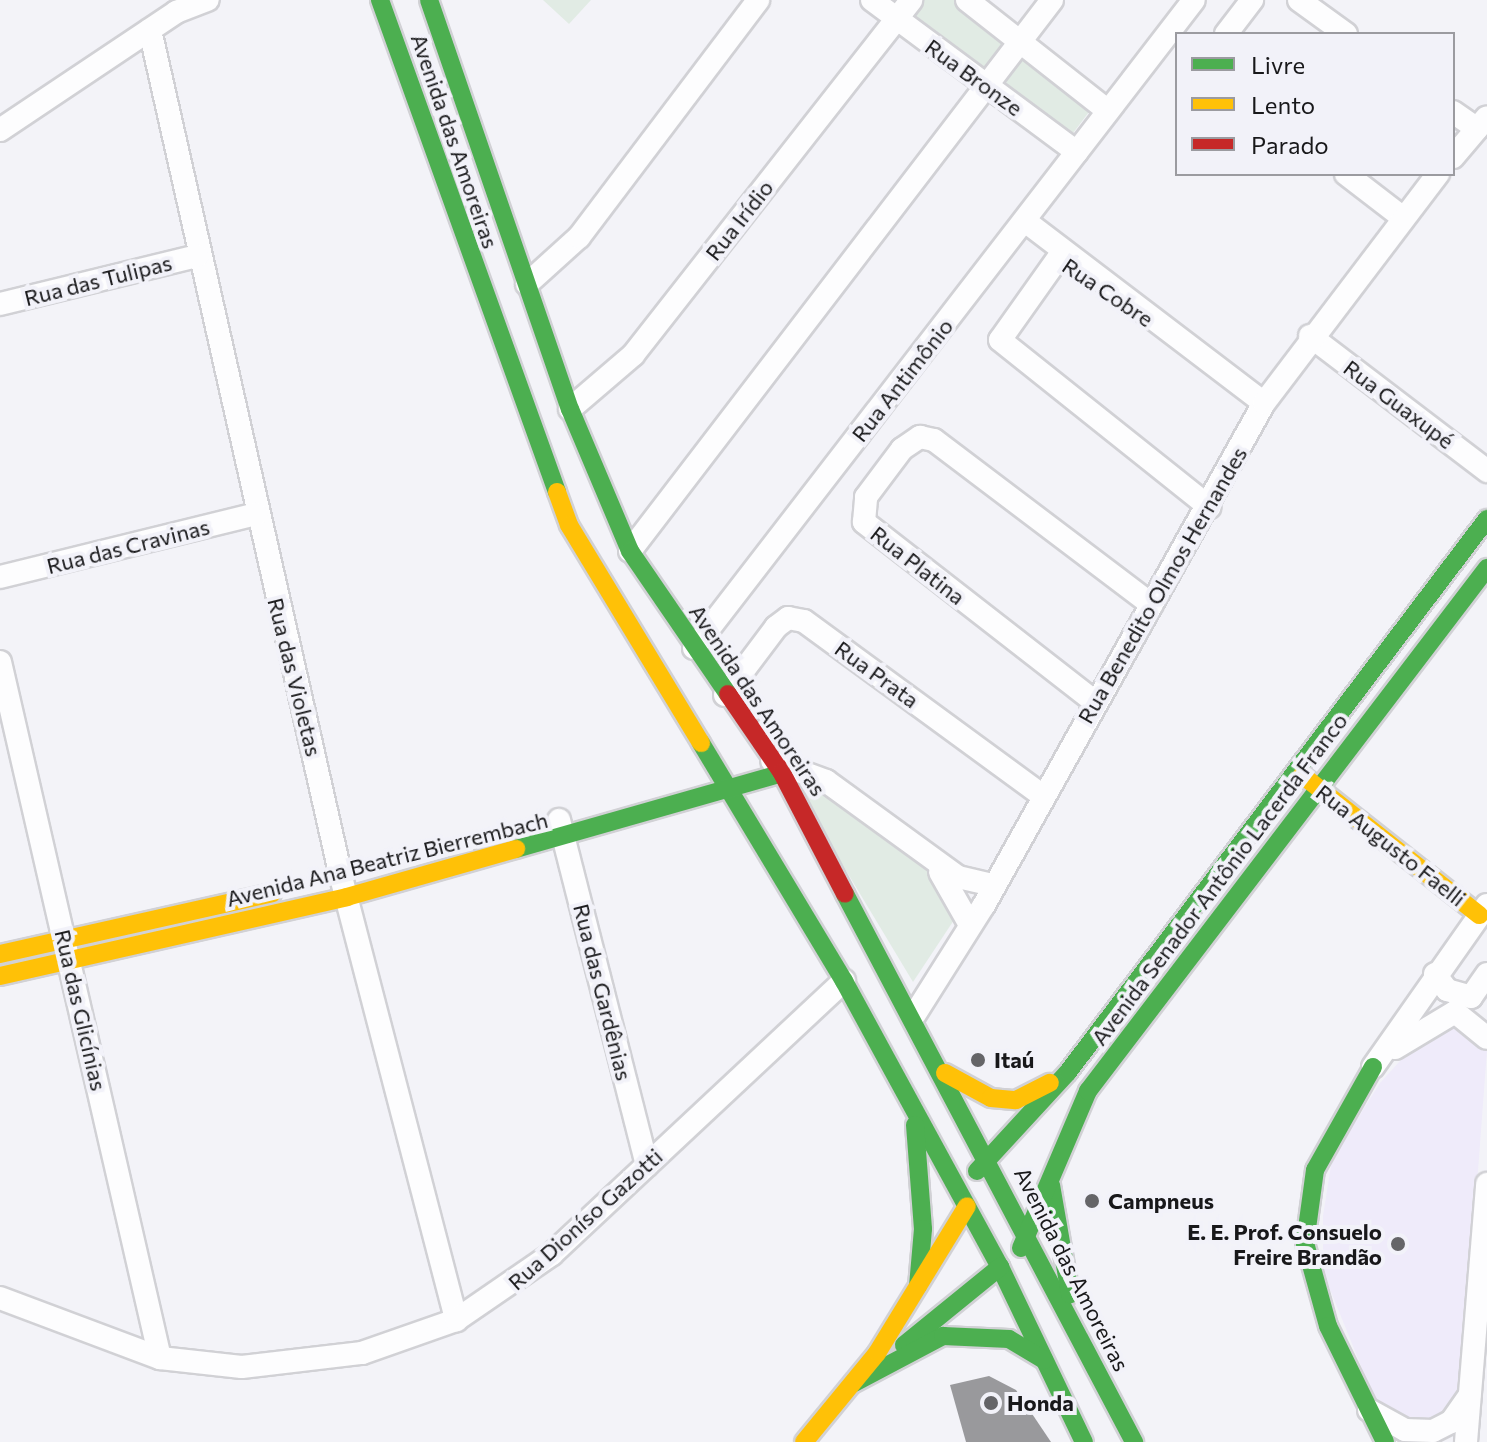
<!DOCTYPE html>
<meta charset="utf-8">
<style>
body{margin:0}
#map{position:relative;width:1487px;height:1442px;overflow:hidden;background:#f3f3f8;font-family:Commissioner,sans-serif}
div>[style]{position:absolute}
.education>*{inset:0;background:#efebfa}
.green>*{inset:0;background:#e1ebe4}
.building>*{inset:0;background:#99999c}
.roads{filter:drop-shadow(2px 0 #d1d1d5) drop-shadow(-2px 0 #d1d1d5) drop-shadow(0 2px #d1d1d5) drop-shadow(0 -2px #d1d1d5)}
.street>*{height:22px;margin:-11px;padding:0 11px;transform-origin:11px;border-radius:11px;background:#fdfdfe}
.fast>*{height:18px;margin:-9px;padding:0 9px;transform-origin:9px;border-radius:9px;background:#4caf50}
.slow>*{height:18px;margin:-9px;padding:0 9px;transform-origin:9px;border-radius:9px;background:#ffc107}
.jam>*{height:18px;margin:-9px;padding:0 9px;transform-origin:9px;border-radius:9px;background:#c62828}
.dots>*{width:22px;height:22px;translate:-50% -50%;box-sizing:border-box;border:4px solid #f2f2f9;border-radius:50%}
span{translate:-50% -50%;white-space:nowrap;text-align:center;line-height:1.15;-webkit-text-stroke:8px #f2f2f9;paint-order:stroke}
.street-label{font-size:22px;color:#18181a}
.poi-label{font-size:22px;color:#18181a;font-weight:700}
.left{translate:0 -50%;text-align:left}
.right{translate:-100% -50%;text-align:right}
.legend{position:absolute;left:1175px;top:32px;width:280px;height:144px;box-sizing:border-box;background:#f2f2f9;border:2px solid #9b9ba0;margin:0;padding:10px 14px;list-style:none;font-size:24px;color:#18181a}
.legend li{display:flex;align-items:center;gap:16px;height:40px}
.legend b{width:40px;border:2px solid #9b9ba0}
</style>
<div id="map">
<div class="education">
<div style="clip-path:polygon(1462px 1020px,1487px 1050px,1461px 1399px,1443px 1420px,1414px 1427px,1380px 1413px,1323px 1272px,1323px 1216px,1332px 1159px,1380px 1083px,1420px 1039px)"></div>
</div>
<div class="green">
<div style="clip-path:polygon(543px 0,591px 0,569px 24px)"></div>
<div style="clip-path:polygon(880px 0,960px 0,1095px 104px,1067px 141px)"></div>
<div style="clip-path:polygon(810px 777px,930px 867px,953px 902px,954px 920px,913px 982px,800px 794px)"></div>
</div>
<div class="building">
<div style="clip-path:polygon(989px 1376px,1016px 1390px,1051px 1442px,966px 1442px,950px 1385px)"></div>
</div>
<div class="roads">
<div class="street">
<div style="left:872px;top:0;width:255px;rotate:36.6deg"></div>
<div style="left:967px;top:0;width:179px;rotate:38.2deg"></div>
<div style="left:1299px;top:0;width:58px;rotate:35.9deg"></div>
<div style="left:150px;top:30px;width:868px;rotate:77.29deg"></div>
<div style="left:341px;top:877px;width:458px;rotate:75.4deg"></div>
<div style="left:1226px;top:34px;width:43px;rotate:-52.6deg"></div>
<div style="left:1453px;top:112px;width:29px;rotate:35deg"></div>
<div style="left:0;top:130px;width:212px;rotate:-33.8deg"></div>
<div style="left:176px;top:12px;width:34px;rotate:-21deg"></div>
<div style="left:1453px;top:157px;width:52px;rotate:-49.6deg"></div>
<div style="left:1346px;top:174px;width:71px;rotate:37.5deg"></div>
<div style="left:1025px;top:221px;width:300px;rotate:37.3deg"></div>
<div style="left:1061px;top:254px;width:105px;rotate:125.3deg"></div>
<div style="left:1000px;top:340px;width:268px;rotate:38.6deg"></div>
<div style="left:527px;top:284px;width:70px;rotate:-42.1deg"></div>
<div style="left:579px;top:237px;width:297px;rotate:-52.9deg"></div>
<div style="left:0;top:304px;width:203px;rotate:-13.7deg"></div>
<div style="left:1310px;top:336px;width:223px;rotate:37.3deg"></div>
<div style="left:570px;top:409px;width:83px;rotate:-40.6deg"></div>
<div style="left:633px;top:355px;width:451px;rotate:-51.9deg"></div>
<div style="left:630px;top:551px;width:694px;rotate:-52.55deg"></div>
<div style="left:0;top:577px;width:264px;rotate:-13.8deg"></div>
<div style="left:694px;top:648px;width:818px;rotate:-52.35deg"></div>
<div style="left:0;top:662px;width:714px;rotate:77.05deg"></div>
<div style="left:725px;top:695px;width:85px;rotate:-53.1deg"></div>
<div style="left:776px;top:627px;width:15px;rotate:-37deg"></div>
<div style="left:788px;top:618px;width:16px;rotate:11deg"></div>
<div style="left:804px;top:621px;width:296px;rotate:36.2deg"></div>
<div style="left:1095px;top:702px;width:293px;rotate:-142.1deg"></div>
<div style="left:864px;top:522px;width:25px;rotate:-85deg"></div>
<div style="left:866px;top:497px;width:60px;rotate:-53.1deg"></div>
<div style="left:902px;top:449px;width:22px;rotate:-34deg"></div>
<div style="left:920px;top:437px;width:14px;rotate:12deg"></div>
<div style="left:934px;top:440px;width:273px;rotate:37.1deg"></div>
<div style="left:772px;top:761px;width:58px;rotate:20.3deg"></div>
<div style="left:826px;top:781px;width:163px;rotate:36deg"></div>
<div style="left:958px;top:877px;width:36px;rotate:13deg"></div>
<div style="left:559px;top:820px;width:356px;rotate:75.7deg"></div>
<div style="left:940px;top:872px;width:59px;rotate:60.4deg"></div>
<div style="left:1435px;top:974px;width:20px;rotate:53deg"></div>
<div style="left:1447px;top:990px;width:25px;rotate:16deg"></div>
<div style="left:1471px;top:997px;width:28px;rotate:-55deg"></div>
<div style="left:915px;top:1014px;width:129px;rotate:-57.7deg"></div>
<div style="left:984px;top:905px;width:575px;rotate:-60.85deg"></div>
<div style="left:1264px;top:403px;width:288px;rotate:-52.8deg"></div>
<div style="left:1395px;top:1048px;width:70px;rotate:-31deg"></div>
<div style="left:1455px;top:1012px;width:41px;rotate:39.1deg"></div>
<div style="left:1373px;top:1067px;width:198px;rotate:-54.9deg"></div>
<div style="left:0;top:1298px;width:171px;rotate:20.6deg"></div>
<div style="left:160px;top:1358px;width:82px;rotate:6.3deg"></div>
<div style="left:242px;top:1367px;width:121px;rotate:-6.7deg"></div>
<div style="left:362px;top:1353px;width:100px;rotate:-19.3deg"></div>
<div style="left:456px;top:1320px;width:116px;rotate:-34.5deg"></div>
<div style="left:552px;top:1254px;width:400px;rotate:-43.1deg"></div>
<div style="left:1369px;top:1410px;width:41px;rotate:29.1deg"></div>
<div style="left:1405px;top:1430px;width:28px;rotate:2deg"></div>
<div style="left:1433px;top:1431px;width:20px;rotate:-27deg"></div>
<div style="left:1451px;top:1422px;width:32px;rotate:-55deg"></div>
<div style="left:1466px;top:1442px;width:259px;rotate:-85.3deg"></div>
</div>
<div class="fast">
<div style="left:380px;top:0;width:523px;rotate:70.21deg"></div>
<div style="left:429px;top:0;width:433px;rotate:71deg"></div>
<div style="left:570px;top:409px;width:154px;rotate:67.1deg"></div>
<div style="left:630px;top:551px;width:173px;rotate:55.6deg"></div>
<div style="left:701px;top:743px;width:278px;rotate:59deg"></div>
<div style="left:844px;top:981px;width:326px;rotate:61.4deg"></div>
<div style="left:1000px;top:1267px;width:194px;rotate:64.4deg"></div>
<div style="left:516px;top:849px;width:277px;rotate:-15.9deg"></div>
<div style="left:845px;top:894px;width:620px;rotate:62.19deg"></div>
<div style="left:1373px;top:1067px;width:118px;rotate:119.4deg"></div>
<div style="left:1315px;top:1170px;width:74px;rotate:97.8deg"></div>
<div style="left:1305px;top:1243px;width:86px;rotate:74.5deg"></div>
<div style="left:1328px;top:1326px;width:129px;rotate:63.8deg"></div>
<div style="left:915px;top:1125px;width:104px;rotate:85.6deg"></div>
<div style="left:923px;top:1229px;width:57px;rotate:95deg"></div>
<div style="left:977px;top:1171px;width:134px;rotate:-47.4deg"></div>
<div style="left:1068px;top:1072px;width:694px;rotate:-52.85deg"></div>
<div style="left:1051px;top:1185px;width:111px;rotate:80.1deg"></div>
<div style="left:1021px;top:1248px;width:171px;rotate:-66.9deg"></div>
<div style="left:1088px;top:1091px;width:658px;rotate:-52.66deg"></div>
<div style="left:904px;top:1345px;width:124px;rotate:-39.1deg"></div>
<div style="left:854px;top:1383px;width:101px;rotate:-27.8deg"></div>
<div style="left:943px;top:1336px;width:66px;rotate:2.6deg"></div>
<div style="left:1009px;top:1339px;width:41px;rotate:31deg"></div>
</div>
<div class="slow">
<div style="left:557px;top:492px;width:35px;rotate:70deg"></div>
<div style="left:569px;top:525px;width:255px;rotate:58.8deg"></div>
<div style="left:1302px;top:775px;width:226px;rotate:38.3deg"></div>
<div style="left:0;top:954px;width:279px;rotate:-12.6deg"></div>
<div style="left:0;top:976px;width:356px;rotate:-12.8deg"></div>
<div style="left:347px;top:897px;width:176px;rotate:-15.9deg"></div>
<div style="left:945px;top:1073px;width:52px;rotate:28.5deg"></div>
<div style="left:991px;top:1098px;width:25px;rotate:5deg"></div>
<div style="left:1016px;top:1100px;width:38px;rotate:-27deg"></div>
<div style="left:804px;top:1442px;width:115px;rotate:-50.6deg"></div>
<div style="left:877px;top:1353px;width:172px;rotate:-58.5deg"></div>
</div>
<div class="jam">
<div style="left:728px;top:694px;width:96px;rotate:55.6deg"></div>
<div style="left:782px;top:773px;width:136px;rotate:62.5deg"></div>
</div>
</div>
<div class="dots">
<div style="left:978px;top:1060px;background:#656568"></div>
<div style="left:1092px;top:1201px;background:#656568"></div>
<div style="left:1398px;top:1244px;background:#656568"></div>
<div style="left:991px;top:1403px;background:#656568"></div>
</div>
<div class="street-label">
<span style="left:974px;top:77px;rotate:36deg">Rua Bronze</span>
<span style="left:455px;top:141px;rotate:71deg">Avenida das Amoreiras</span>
<span style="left:739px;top:220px;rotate:-52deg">Rua Irídio</span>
<span style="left:98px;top:280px;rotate:-14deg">Rua das Tulipas</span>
<span style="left:1108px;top:292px;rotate:34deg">Rua Cobre</span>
<span style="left:902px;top:380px;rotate:-52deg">Rua Antimônio</span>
<span style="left:1399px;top:404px;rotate:37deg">Rua Guaxupé</span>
<span style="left:128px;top:546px;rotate:-14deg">Rua das Cravinas</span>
<span style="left:918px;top:565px;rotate:38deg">Rua Platina</span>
<span style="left:1162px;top:585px;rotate:-60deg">Rua Benedito Olmos Hernandes</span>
<span style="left:877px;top:674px;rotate:36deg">Rua Prata</span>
<span style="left:295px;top:677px;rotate:76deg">Rua das Violetas</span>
<span style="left:758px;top:700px;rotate:56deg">Avenida das Amoreiras</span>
<span style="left:1391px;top:845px;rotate:38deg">Rua Augusto Faelli</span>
<span style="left:387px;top:859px;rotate:-14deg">Avenida Ana Beatriz Bierrembach</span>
<span style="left:1219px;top:879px;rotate:-53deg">Avenida Senador Antônio Lacerda Franco</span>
<span style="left:603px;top:992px;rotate:76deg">Rua das Gardênias</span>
<span style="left:81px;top:1010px;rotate:77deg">Rua das Glicínias</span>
<span style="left:585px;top:1219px;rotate:-42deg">Rua Dioníso Gazotti</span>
<span style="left:1072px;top:1269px;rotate:63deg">Avenida das Amoreiras</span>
</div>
<div class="poi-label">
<span class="left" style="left:994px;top:1060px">Itaú</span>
<span class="left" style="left:1108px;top:1201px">Campneus</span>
<span class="right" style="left:1382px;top:1244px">E. E. Prof. Consuelo<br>Freire Brandão</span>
<span class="left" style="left:1007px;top:1403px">Honda</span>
</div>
<ul class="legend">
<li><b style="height:10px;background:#4caf50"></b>Livre</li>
<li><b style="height:10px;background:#ffc107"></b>Lento</li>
<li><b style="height:10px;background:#c62828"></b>Parado</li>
</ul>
</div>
